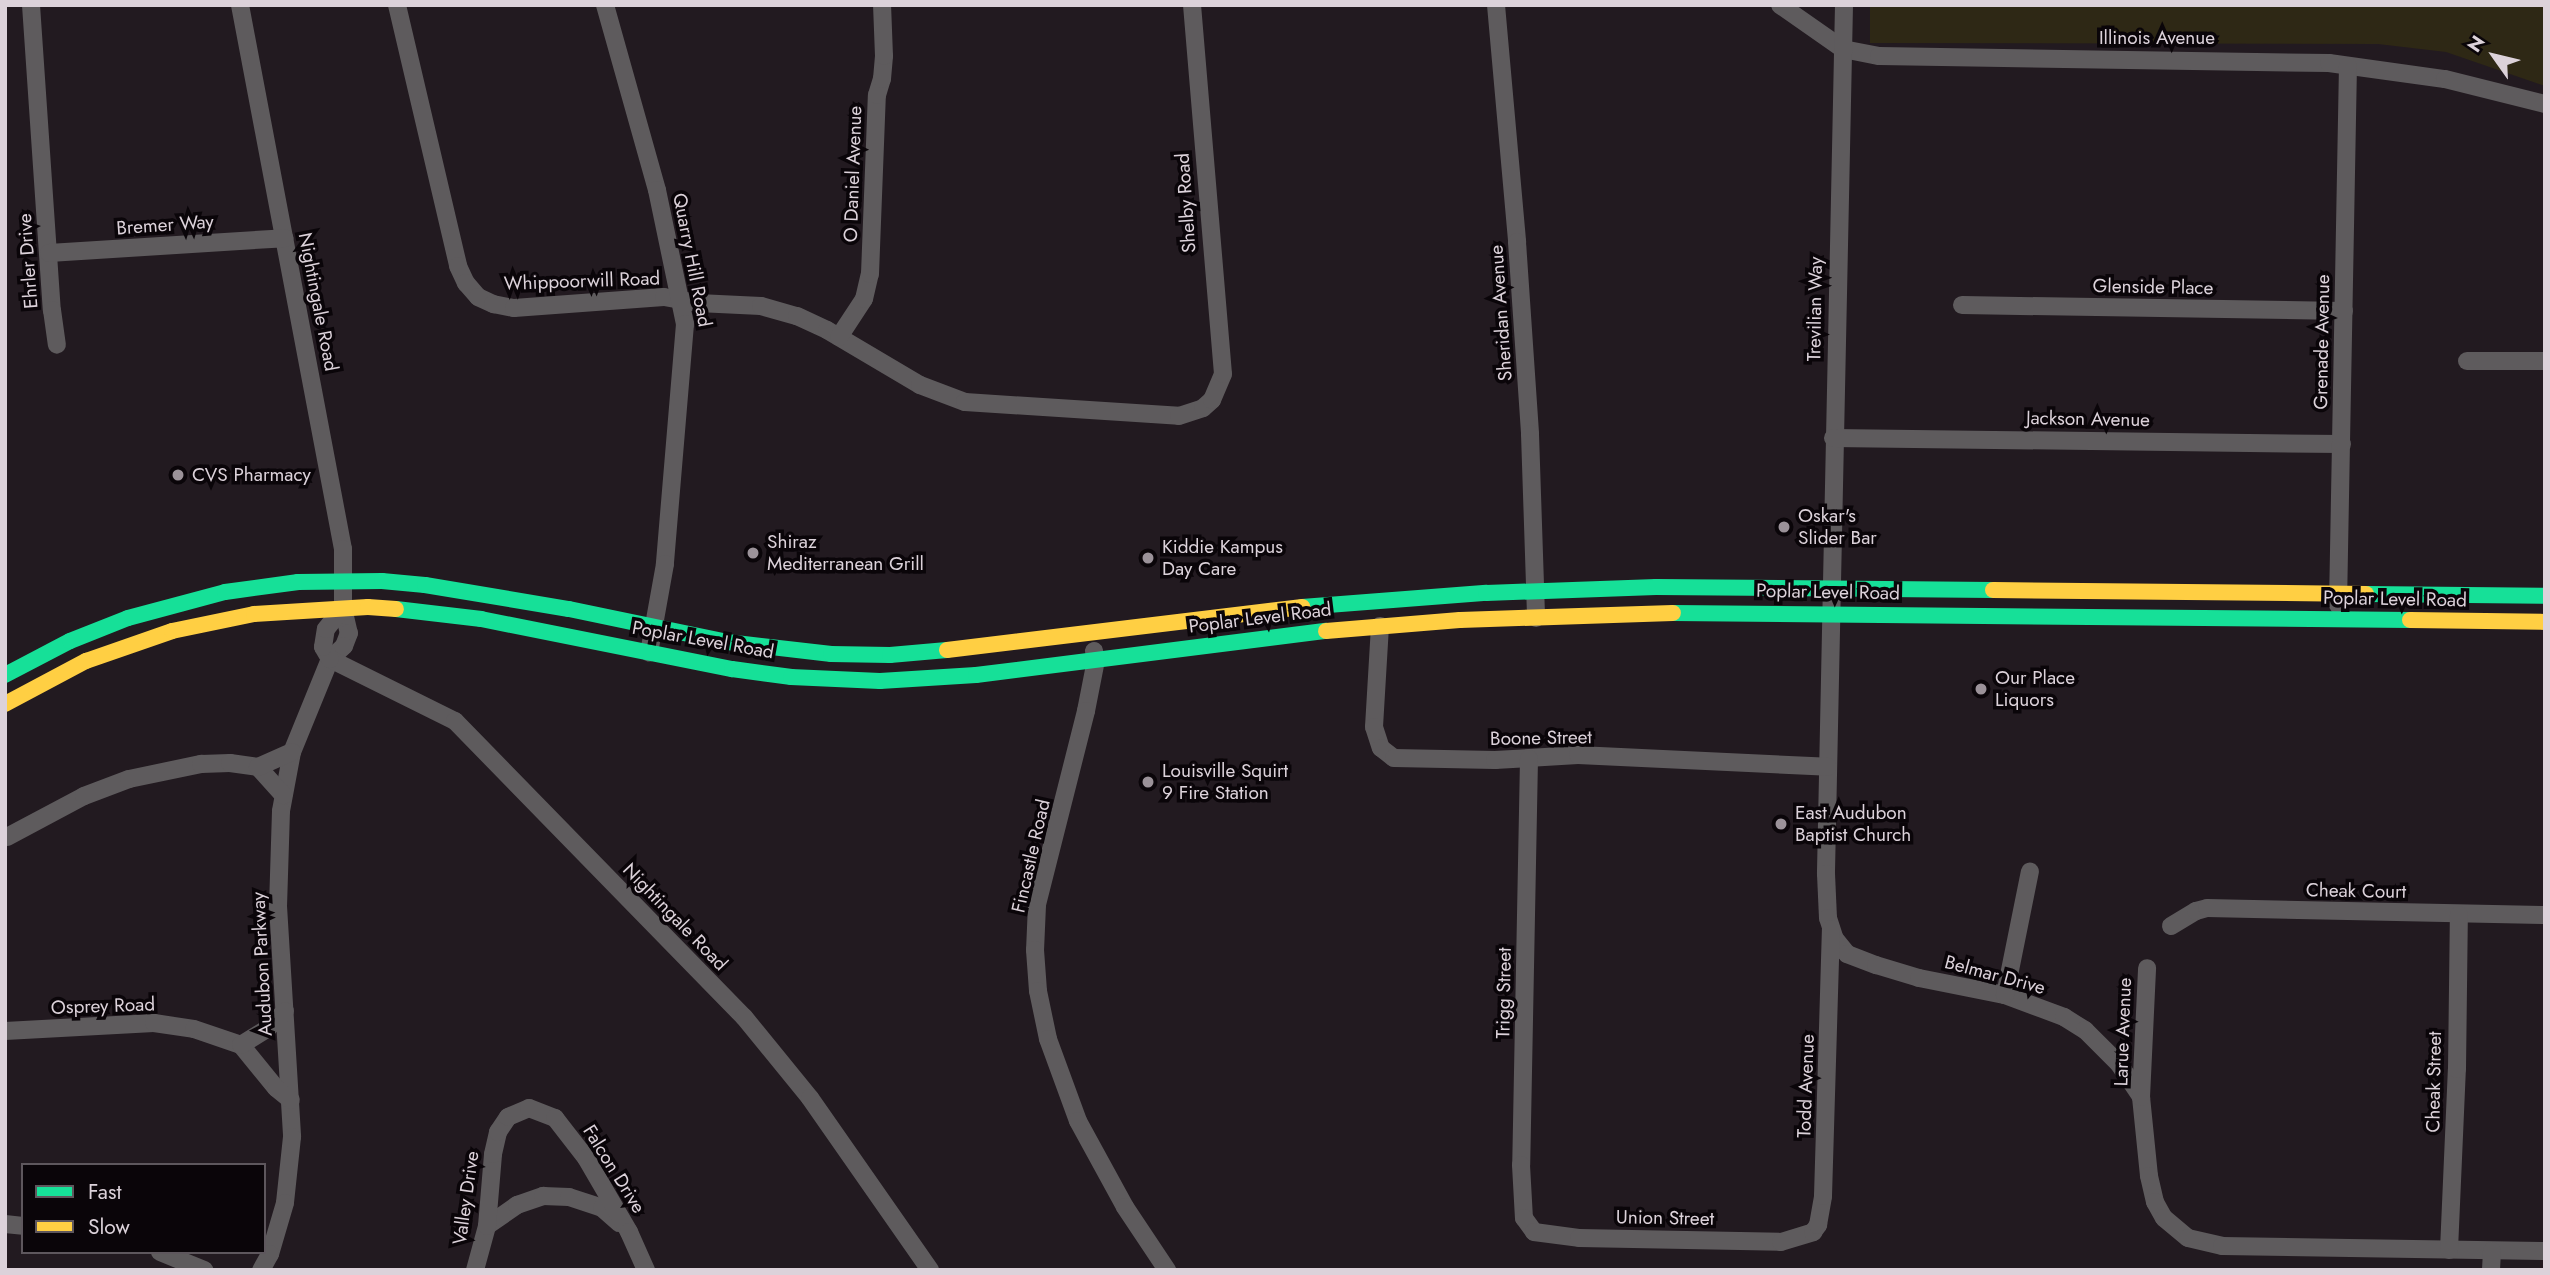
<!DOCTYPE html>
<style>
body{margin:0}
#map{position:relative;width:2550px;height:1275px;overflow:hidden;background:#221a20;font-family:Jost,sans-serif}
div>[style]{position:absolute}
.green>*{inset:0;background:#2e2815}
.street>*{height:18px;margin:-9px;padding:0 9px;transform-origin:9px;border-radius:9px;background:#5e5b5d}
.fast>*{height:16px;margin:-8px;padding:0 8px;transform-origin:8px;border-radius:8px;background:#16e098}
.slow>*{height:16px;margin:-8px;padding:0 8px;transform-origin:8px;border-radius:8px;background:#ffcf43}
.dots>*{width:19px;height:19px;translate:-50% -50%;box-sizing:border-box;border:4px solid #0a0509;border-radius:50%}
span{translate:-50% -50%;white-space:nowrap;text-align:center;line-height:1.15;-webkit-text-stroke:7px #0a0509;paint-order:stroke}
.street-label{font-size:19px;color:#dcd2da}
.poi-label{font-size:19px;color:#dcd2da}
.left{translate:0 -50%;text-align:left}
.frame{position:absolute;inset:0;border:7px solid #dcd2da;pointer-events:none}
.legend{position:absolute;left:21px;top:1163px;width:245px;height:91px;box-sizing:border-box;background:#0a0509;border:2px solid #5e575d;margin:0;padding:9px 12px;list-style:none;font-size:21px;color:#dcd2da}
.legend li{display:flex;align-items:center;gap:14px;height:35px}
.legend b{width:35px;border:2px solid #5e575d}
.north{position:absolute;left:2459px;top:21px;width:70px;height:70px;-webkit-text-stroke:5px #0a0509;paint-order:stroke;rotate:304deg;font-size:19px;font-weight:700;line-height:28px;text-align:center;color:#dcd2da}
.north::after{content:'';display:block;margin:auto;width:24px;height:32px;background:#dcd2da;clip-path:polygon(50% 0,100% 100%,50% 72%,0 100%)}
</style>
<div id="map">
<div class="green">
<div style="clip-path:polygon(1870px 5px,2545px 5px,2545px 86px,2446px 52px,2378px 44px,1870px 43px)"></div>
</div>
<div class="street">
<div style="left:31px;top:5px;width:306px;rotate:86.1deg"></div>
<div style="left:52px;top:310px;width:35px;rotate:82deg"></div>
<div style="left:240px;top:5px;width:554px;rotate:79.28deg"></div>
<div style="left:343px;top:549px;width:59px;rotate:90deg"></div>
<div style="left:343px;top:608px;width:26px;rotate:77deg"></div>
<div style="left:349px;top:633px;width:14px;rotate:111deg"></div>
<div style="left:344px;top:646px;width:19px;rotate:137deg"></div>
<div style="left:330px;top:659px;width:100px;rotate:112.2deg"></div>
<div style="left:292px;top:752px;width:60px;rotate:100.6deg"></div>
<div style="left:281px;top:811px;width:95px;rotate:91.8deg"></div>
<div style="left:278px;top:906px;width:231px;rotate:86.5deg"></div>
<div style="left:292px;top:1137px;width:66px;rotate:96.1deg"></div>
<div style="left:285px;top:1203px;width:53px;rotate:106.4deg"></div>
<div style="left:270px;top:1254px;width:18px;rotate:119deg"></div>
<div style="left:397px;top:5px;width:268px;rotate:76.8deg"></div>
<div style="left:458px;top:266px;width:19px;rotate:65deg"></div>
<div style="left:466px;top:283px;width:18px;rotate:49deg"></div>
<div style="left:478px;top:297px;width:17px;rotate:25deg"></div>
<div style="left:493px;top:304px;width:21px;rotate:11deg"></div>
<div style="left:514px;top:308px;width:150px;rotate:-4.2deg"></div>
<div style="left:664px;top:297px;width:35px;rotate:10deg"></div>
<div style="left:698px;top:303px;width:63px;rotate:2.7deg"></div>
<div style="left:761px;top:306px;width:37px;rotate:16deg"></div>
<div style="left:797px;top:316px;width:33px;rotate:25deg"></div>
<div style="left:827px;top:330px;width:108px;rotate:30.6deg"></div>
<div style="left:920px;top:385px;width:48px;rotate:20.7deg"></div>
<div style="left:965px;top:402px;width:214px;rotate:3.7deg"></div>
<div style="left:1179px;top:416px;width:25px;rotate:-18deg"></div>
<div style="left:1203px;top:408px;width:12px;rotate:-42deg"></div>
<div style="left:1212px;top:400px;width:28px;rotate:-67deg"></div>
<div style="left:1223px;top:374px;width:370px;rotate:-94.8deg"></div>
<div style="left:605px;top:5px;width:192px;rotate:74.3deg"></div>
<div style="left:657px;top:190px;width:137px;rotate:78.2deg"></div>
<div style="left:685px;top:324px;width:241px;rotate:94.8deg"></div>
<div style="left:665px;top:564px;width:90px;rotate:100.2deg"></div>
<div style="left:1496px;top:5px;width:238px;rotate:84.9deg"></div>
<div style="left:1517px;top:242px;width:192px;rotate:86.1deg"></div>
<div style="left:1530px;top:434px;width:184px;rotate:88.1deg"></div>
<div style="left:1780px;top:5px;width:77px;rotate:34.9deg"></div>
<div style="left:1843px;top:49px;width:37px;rotate:11deg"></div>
<div style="left:1879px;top:56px;width:450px;rotate:0.9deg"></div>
<div style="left:2329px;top:63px;width:117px;rotate:7.9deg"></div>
<div style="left:2445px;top:79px;width:103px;rotate:14deg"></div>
<div style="left:1844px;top:5px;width:869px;rotate:91.19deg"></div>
<div style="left:1826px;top:874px;width:44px;rotate:87.4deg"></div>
<div style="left:1828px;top:918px;width:22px;rotate:72deg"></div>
<div style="left:1835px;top:939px;width:19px;rotate:51deg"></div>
<div style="left:1847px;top:954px;width:31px;rotate:21deg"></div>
<div style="left:1876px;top:965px;width:45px;rotate:16.8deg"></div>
<div style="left:1919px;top:978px;width:88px;rotate:11.2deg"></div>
<div style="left:2005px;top:995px;width:63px;rotate:20.4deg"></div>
<div style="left:2064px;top:1017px;width:25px;rotate:32deg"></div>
<div style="left:2085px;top:1030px;width:48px;rotate:45deg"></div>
<div style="left:2119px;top:1064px;width:40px;rotate:56deg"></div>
<div style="left:2141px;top:1097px;width:79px;rotate:84.2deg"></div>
<div style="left:2149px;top:1176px;width:27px;rotate:77deg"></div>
<div style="left:2155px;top:1202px;width:18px;rotate:61deg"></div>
<div style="left:2164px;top:1218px;width:31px;rotate:40deg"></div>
<div style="left:2188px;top:1238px;width:35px;rotate:13deg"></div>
<div style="left:2222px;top:1246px;width:323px;rotate:0.9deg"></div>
<div style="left:49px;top:253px;width:236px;rotate:-3.6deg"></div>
<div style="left:1962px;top:305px;width:382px;rotate:0.9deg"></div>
<div style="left:839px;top:337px;width:45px;rotate:-56.7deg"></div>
<div style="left:864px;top:299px;width:26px;rotate:-77deg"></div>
<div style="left:870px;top:274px;width:179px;rotate:-87.8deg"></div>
<div style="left:877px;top:95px;width:17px;rotate:-73deg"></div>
<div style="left:882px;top:79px;width:23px;rotate:-85deg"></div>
<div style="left:884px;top:56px;width:51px;rotate:-92.2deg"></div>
<div style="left:2467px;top:361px;width:78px"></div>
<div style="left:1833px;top:438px;width:509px;rotate:0.68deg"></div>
<div style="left:2338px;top:605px;width:539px;rotate:-88.94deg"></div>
<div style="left:1380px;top:626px;width:101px;rotate:93.4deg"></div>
<div style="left:1374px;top:727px;width:22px;rotate:72deg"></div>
<div style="left:1381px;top:748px;width:16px;rotate:38deg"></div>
<div style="left:1394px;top:758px;width:101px;rotate:1.1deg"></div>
<div style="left:1495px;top:760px;width:83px;rotate:-3.4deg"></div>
<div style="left:1578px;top:755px;width:250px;rotate:2.7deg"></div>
<div style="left:1094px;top:651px;width:9px;rotate:77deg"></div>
<div style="left:1096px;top:660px;width:52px;rotate:101.1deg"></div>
<div style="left:1086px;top:711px;width:200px;rotate:104.2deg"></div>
<div style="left:1037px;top:905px;width:45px;rotate:92.5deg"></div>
<div style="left:1035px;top:950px;width:41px;rotate:85.8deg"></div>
<div style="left:1038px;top:991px;width:49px;rotate:78.2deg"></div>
<div style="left:1048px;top:1039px;width:87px;rotate:69.9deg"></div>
<div style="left:1078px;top:1121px;width:98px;rotate:61.3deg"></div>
<div style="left:1125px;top:1207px;width:76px;rotate:56.3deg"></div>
<div style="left:330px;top:659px;width:140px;rotate:26.4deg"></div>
<div style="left:455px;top:721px;width:414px;rotate:45.7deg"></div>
<div style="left:744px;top:1017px;width:104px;rotate:50.8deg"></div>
<div style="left:810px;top:1098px;width:210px;rotate:55.1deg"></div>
<div style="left:330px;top:659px;width:14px;rotate:-120deg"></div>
<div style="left:323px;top:647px;width:18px;rotate:-81deg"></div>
<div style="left:326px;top:629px;width:27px;rotate:-51deg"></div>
<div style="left:1529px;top:759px;width:406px;rotate:91.1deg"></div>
<div style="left:1521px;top:1165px;width:53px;rotate:86.8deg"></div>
<div style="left:1524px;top:1218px;width:17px;rotate:54deg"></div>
<div style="left:1534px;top:1232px;width:45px;rotate:7.6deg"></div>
<div style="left:1579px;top:1238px;width:202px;rotate:1.1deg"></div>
<div style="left:1781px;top:1242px;width:34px;rotate:-17deg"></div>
<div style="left:1813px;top:1232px;width:9px;rotate:-54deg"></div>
<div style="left:1818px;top:1225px;width:29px;rotate:-80deg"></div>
<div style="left:1823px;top:1196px;width:267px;rotate:-88.3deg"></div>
<div style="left:258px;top:767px;width:38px;rotate:48deg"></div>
<div style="left:7px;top:837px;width:87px;rotate:-28deg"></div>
<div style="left:84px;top:796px;width:48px;rotate:-20.7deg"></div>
<div style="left:129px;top:779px;width:74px;rotate:-11.8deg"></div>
<div style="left:201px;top:764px;width:29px;rotate:-2deg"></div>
<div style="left:230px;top:763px;width:28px;rotate:8deg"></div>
<div style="left:258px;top:767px;width:37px;rotate:-24deg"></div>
<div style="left:2171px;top:926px;width:29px;rotate:-31deg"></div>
<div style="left:2196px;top:911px;width:11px;rotate:-15deg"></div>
<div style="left:2207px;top:908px;width:338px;rotate:1.2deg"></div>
<div style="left:2005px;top:995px;width:126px;rotate:-78.6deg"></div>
<div style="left:5px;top:1031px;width:149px;rotate:-3.1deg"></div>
<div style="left:154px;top:1023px;width:40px;rotate:8.5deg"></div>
<div style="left:194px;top:1029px;width:50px;rotate:18.8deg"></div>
<div style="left:241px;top:1045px;width:55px;rotate:50.9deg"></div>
<div style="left:276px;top:1088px;width:19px;rotate:39deg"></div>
<div style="left:241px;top:1045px;width:32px;rotate:-32deg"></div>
<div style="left:268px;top:1028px;width:24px;rotate:-45deg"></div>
<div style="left:2141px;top:1097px;width:129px;rotate:-87.3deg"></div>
<div style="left:5px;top:1224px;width:18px;rotate:6deg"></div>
<div style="left:487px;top:1226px;width:37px;rotate:-35deg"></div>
<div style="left:517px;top:1205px;width:28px;rotate:-19deg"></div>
<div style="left:543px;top:1196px;width:26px;rotate:2deg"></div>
<div style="left:569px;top:1197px;width:35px;rotate:18deg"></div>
<div style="left:602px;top:1208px;width:23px;rotate:41deg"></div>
<div style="left:2449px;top:1250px;width:181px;rotate:-87.5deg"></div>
<div style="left:2457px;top:1069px;width:154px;rotate:-89.3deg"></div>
<div style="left:160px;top:1252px;width:48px;rotate:22.2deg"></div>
<div style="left:475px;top:1270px;width:46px;rotate:-74.7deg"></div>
<div style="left:487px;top:1226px;width:72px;rotate:-85.2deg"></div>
<div style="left:493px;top:1154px;width:23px;rotate:-77deg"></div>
<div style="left:498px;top:1132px;width:18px;rotate:-56deg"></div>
<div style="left:508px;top:1117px;width:23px;rotate:-23deg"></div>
<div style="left:529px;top:1108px;width:28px;rotate:21deg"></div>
<div style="left:555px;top:1118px;width:51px;rotate:52.2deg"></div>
<div style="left:586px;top:1158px;width:86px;rotate:59.8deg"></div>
<div style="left:629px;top:1232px;width:42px;rotate:65.9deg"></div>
<div style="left:2491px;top:1270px;width:19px;rotate:-87deg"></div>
</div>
<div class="fast">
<div style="left:2366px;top:594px;width:179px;rotate:0.6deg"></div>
<div style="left:1302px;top:607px;width:185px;rotate:-4.4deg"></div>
<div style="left:1486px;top:593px;width:170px;rotate:-2deg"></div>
<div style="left:1656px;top:587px;width:337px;rotate:0.5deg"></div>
<div style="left:396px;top:609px;width:86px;rotate:6.7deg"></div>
<div style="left:481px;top:619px;width:256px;rotate:11.3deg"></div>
<div style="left:732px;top:669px;width:60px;rotate:7.7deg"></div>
<div style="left:791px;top:677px;width:89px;rotate:2.6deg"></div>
<div style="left:880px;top:681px;width:96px;rotate:-3.6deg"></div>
<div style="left:976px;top:675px;width:353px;rotate:-7.2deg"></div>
<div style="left:1673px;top:613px;width:737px;rotate:0.54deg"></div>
<div style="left:5px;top:675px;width:73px;rotate:-27.6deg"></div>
<div style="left:70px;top:641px;width:62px;rotate:-21.6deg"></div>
<div style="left:128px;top:618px;width:100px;rotate:-15deg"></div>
<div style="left:225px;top:592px;width:74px;rotate:-7.8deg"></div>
<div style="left:298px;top:582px;width:84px;rotate:-0.7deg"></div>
<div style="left:382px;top:581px;width:43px;rotate:5.3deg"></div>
<div style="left:425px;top:585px;width:146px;rotate:9.5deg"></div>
<div style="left:569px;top:609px;width:161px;rotate:11.8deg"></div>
<div style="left:727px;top:642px;width:105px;rotate:6.6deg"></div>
<div style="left:831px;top:654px;width:59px;rotate:1deg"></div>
<div style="left:890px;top:655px;width:57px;rotate:-5deg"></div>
</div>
<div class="slow">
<div style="left:1993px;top:590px;width:373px;rotate:0.6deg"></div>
<div style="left:2410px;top:620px;width:135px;rotate:0.8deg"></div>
<div style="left:1326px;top:631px;width:134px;rotate:-4.7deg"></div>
<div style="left:1460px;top:620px;width:213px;rotate:-1.9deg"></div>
<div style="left:947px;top:650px;width:358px;rotate:-6.9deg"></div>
<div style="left:5px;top:704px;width:92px;rotate:-28deg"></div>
<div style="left:86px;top:661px;width:91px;rotate:-19.2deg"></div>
<div style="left:172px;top:631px;width:84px;rotate:-11.7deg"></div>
<div style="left:254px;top:614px;width:114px;rotate:-3.5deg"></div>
<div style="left:368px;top:607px;width:28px;rotate:4deg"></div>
</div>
<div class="dots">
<div style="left:178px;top:475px;background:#9b9299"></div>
<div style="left:1784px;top:527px;background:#9b9299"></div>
<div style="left:753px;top:553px;background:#9b9299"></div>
<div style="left:1148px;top:558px;background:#9b9299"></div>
<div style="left:1981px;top:689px;background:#9b9299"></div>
<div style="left:1148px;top:782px;background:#9b9299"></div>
<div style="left:1781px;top:824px;background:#9b9299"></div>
</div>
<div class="street-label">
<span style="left:2157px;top:38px">Illinois Avenue</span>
<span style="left:853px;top:174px;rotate:-88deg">O Daniel Avenue</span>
<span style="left:1186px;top:203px;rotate:-94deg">Shelby Road</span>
<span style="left:165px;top:225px;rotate:-4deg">Bremer Way</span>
<span style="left:692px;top:260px;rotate:79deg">Quarry Hill Road</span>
<span style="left:28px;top:261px;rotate:-94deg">Ehrler Drive</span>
<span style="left:582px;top:281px;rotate:-2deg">Whippoorwill Road</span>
<span style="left:2153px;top:287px;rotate:1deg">Glenside Place</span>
<span style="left:318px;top:302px;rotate:79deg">Nightingale Road</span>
<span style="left:1815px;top:309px;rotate:-89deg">Trevilian Way</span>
<span style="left:1501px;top:313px;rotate:-94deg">Sheridan Avenue</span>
<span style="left:2322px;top:342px;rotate:-89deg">Grenade Avenue</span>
<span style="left:2088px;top:419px;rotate:1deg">Jackson Avenue</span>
<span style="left:1828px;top:592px;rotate:1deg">Poplar Level Road</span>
<span style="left:2395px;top:599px;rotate:1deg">Poplar Level Road</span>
<span style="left:1260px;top:618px;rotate:-7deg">Poplar Level Road</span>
<span style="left:703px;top:640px;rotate:10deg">Poplar Level Road</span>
<span style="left:1541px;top:738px;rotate:-1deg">Boone Street</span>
<span style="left:1031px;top:856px;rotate:-77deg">Fincastle Road</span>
<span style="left:2356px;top:891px;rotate:1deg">Cheak Court</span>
<span style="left:675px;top:917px;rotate:46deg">Nightingale Road</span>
<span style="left:262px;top:964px;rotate:-93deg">Audubon Parkway</span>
<span style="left:1995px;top:975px;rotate:15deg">Belmar Drive</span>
<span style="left:1504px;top:993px;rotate:-89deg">Trigg Street</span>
<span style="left:103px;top:1006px;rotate:-2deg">Osprey Road</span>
<span style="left:2123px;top:1032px;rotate:-88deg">Larue Avenue</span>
<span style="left:2434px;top:1082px;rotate:-89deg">Cheak Street</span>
<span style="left:1806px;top:1086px;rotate:-88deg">Todd Avenue</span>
<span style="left:614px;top:1169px;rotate:58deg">Falcon Drive</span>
<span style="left:466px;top:1198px;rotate:-82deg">Valley Drive</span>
<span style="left:1665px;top:1218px;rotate:1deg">Union Street</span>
</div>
<div class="poi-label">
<span class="left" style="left:192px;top:475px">CVS Pharmacy</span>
<span class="left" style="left:1798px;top:527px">Oskar's<br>Slider Bar</span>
<span class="left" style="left:767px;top:553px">Shiraz<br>Mediterranean Grill</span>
<span class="left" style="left:1162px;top:558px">Kiddie Kampus<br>Day Care</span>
<span class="left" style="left:1995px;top:689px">Our Place<br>Liquors</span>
<span class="left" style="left:1162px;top:782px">Louisville Squirt<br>9 Fire Station</span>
<span class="left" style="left:1795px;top:824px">East Audubon<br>Baptist Church</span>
</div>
<div class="frame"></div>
<ul class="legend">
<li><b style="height:9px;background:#16e098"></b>Fast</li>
<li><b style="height:9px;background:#ffcf43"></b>Slow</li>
</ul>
<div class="north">N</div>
</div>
